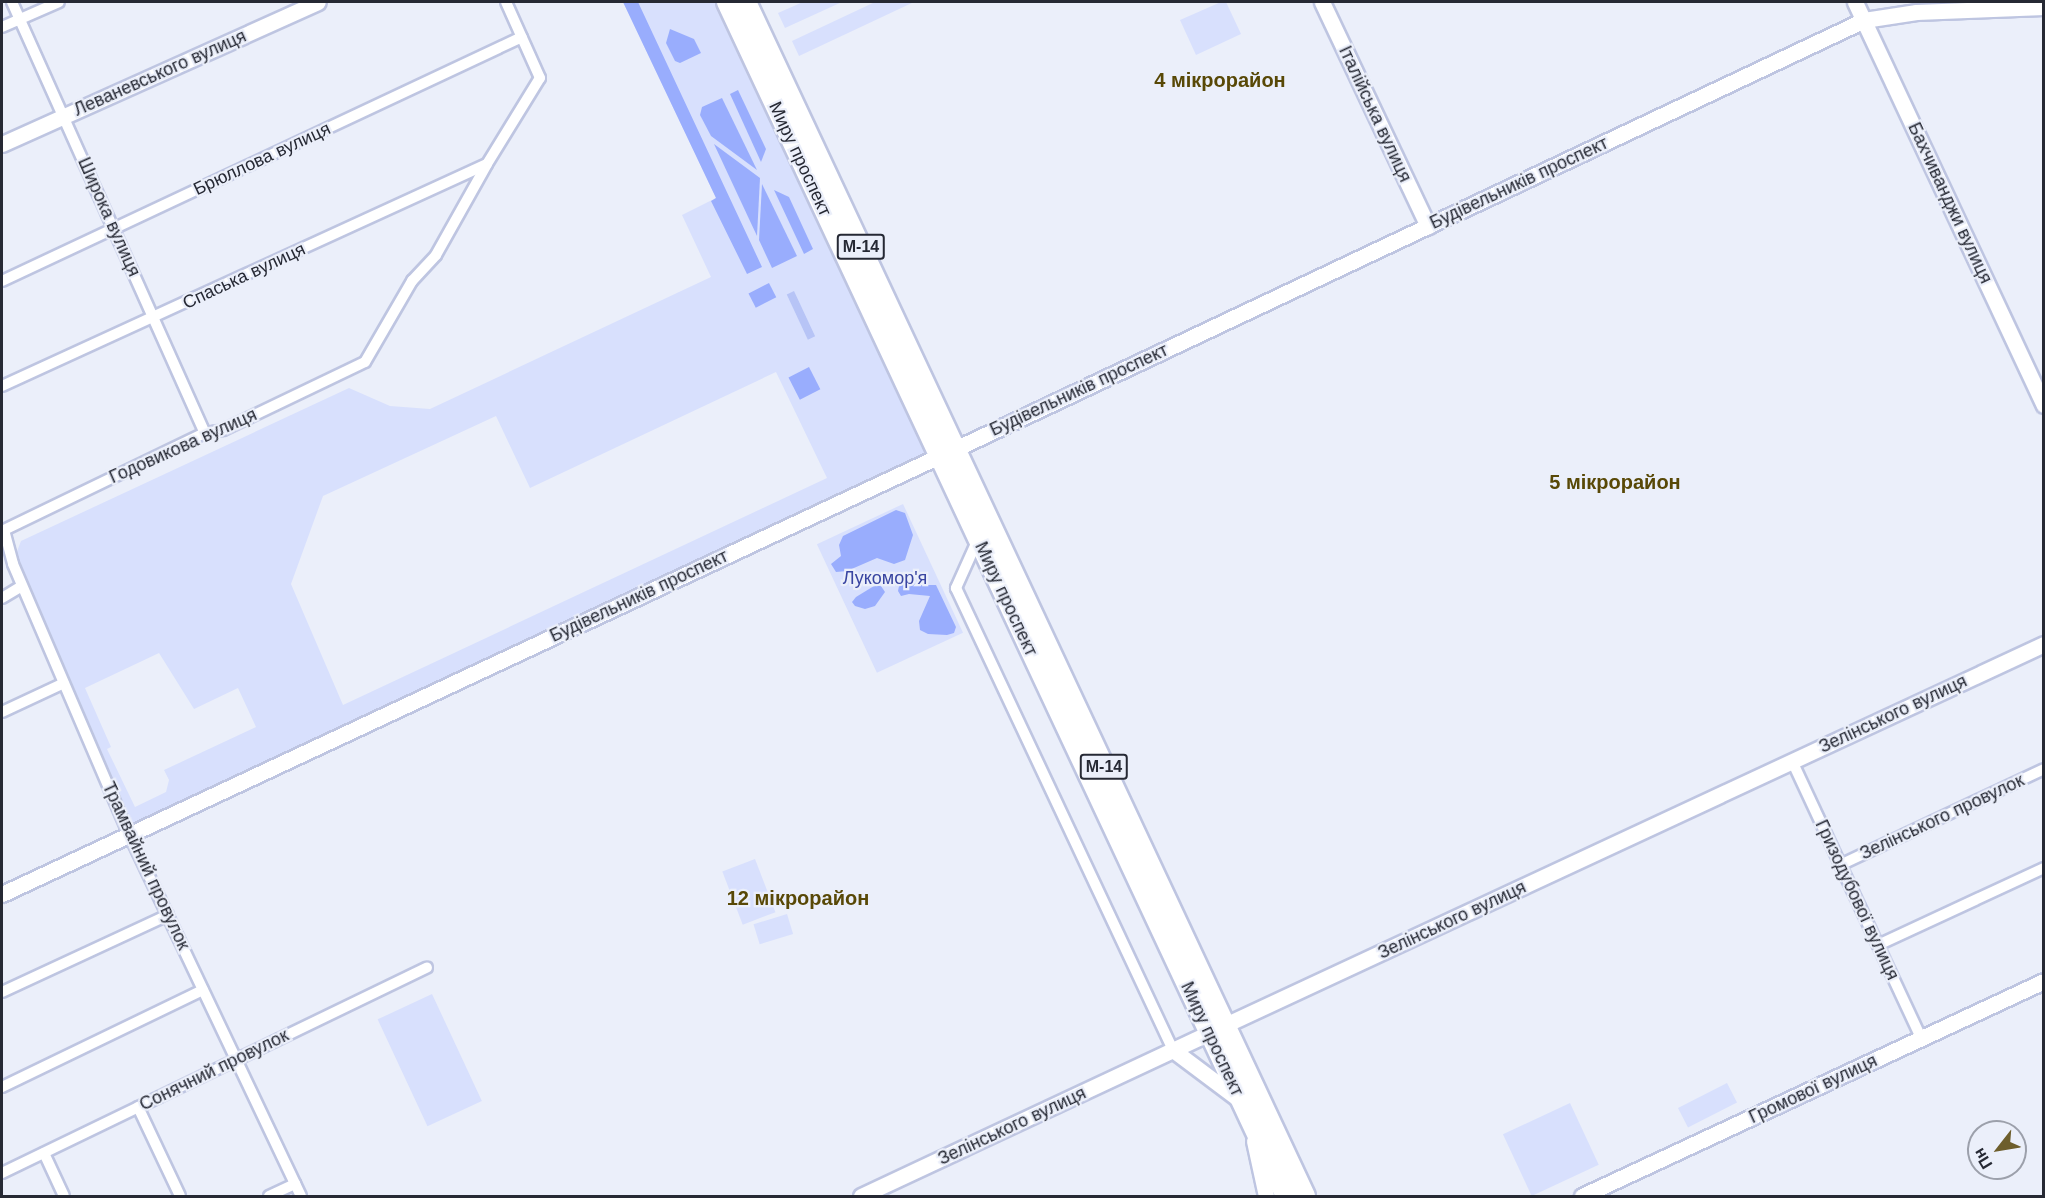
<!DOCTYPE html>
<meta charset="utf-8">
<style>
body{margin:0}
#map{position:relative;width:2045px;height:1198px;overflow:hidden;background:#ebeffa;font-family:Helvetica,sans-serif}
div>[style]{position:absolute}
.green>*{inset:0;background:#d8e0fd;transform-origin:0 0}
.forest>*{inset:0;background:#99adfd;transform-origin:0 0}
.water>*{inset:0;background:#b7c4f6;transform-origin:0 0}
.roads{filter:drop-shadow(2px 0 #bec5e1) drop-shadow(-2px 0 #bec5e1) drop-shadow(0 2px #bec5e1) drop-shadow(0 -2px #bec5e1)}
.street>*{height:10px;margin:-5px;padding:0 5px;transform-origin:5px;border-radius:5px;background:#fff}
.secondary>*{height:15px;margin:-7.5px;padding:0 7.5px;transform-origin:7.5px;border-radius:7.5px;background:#fff}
.highway>*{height:20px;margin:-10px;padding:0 10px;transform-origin:10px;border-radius:10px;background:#fff}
span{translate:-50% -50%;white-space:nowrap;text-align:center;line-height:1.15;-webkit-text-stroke:4.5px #ebeffa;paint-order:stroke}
.shield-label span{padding:2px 4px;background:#ebeffa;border:2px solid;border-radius:4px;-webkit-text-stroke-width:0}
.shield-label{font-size:16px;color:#262934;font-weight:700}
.street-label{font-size:18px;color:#262934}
.park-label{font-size:18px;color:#3945a1}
.neighbourhood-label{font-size:20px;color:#584806;font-weight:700}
.frame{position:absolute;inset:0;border:3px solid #262934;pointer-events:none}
.north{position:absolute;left:1967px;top:1120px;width:60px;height:60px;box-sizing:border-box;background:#ebeffa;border:2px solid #9ca0ab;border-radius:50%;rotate:239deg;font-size:16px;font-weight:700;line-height:24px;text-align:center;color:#262934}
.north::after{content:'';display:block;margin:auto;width:21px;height:27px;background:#6d5e2c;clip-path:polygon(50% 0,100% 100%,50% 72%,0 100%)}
</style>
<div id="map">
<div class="green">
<div style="clip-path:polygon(evenodd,623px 2px,719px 2px,883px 358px,932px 454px,132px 827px,18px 562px,16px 554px,21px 541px,349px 388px,390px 406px,430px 409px,711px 277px,682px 215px,716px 198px,623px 2px,776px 372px,827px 478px,343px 705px,291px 584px,323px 496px,496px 416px,530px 488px,776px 372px,623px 2px,159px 653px,194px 709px,238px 688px,256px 727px,164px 770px,169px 780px,166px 792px,135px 807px,107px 749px,111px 747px,85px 688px,159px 653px)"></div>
<div style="clip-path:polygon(803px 2px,842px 2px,785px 28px,778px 13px)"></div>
<div style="clip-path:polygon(875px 2px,914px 2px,799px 56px,792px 41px)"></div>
<div style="clip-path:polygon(1221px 2px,1226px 2px,1241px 34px,1196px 55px,1180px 20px)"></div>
<div style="left:903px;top:504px;width:142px;height:95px;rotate:65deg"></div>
<div style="left:755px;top:859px;width:57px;height:35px;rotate:69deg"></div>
<div style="left:787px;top:914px;width:21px;height:35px;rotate:73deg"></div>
<div style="left:432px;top:994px;width:118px;height:60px;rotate:65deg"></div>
<div style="left:1727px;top:1083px;width:22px;height:55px;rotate:63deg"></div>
<div style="left:1570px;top:1103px;width:68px;height:74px;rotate:65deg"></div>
</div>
<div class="forest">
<div style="clip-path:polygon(623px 2px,638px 2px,762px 267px,747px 274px,711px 201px,716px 198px)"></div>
<div style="clip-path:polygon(670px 29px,694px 39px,701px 53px,680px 63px,675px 61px,666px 43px)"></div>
<div style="clip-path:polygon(738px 90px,766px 149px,761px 162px,730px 94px)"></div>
<div style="clip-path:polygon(722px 98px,757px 170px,711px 136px,700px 115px,702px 107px)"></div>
<div style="clip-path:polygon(714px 144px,760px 178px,757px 236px)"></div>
<div style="clip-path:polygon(762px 184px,797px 256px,772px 268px,759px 240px)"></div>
<div style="clip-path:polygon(774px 190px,789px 197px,813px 249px,804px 254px)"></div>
<div style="left:769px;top:283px;width:16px;height:23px;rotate:63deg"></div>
<div style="left:809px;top:367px;width:25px;height:23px;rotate:63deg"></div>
<div style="clip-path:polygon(896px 510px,905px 513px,913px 535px,905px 560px,894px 564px,877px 558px,847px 571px,836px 572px,831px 564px,841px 556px,839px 545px,843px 536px)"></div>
<div style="clip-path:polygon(909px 581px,921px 585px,936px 585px,956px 627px,954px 633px,947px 635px,928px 634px,920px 630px,919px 621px,930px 596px,909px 594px,901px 596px,898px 591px,899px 586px)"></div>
<div style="clip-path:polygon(874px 586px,881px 586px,885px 592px,875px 606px,865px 609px,855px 606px,852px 602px,856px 597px)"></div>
</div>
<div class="water">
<div style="left:794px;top:291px;width:50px;height:8px;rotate:65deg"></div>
</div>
<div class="roads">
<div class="street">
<div style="left:12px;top:2px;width:472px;rotate:65.9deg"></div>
<div style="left:2px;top:27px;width:62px;rotate:-23.7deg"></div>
<div style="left:2px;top:281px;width:574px;rotate:-25.14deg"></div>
<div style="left:2px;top:386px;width:533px;rotate:-24.6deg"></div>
<div style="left:4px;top:530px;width:35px;rotate:75deg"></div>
<div style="left:13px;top:564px;width:294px;rotate:66.8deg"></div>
<div style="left:129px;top:834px;width:401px;rotate:64.6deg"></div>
<div style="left:2px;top:531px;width:225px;rotate:-25.8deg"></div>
<div style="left:205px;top:433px;width:18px;rotate:-9deg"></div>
<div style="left:223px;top:430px;width:157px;rotate:-25.6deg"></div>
<div style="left:365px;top:362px;width:94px;rotate:-59.9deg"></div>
<div style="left:412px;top:281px;width:35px;rotate:-47deg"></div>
<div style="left:436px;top:255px;width:104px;rotate:-60.7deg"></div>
<div style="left:487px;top:164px;width:101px;rotate:-58.4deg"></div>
<div style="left:540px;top:78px;width:83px;rotate:-114.1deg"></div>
<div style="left:978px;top:539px;width:54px;rotate:114.2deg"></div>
<div style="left:956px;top:588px;width:510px;rotate:64.84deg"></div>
<div style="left:2px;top:598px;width:23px;rotate:-31deg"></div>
<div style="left:2px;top:712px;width:68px;rotate:-25.1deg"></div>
<div style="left:1792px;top:761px;width:306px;rotate:65deg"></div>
<div style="left:1840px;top:865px;width:225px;rotate:-25.2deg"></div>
<div style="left:1878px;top:945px;width:183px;rotate:-24.9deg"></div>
<div style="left:2px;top:992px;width:183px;rotate:-24.9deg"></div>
<div style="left:2px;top:1087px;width:223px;rotate:-25.8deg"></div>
<div style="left:138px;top:1107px;width:98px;rotate:64.7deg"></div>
<div style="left:44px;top:1153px;width:47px;rotate:65.1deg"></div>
<div style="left:2px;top:1173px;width:472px;rotate:-25.8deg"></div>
<div style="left:269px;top:1196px;width:29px;rotate:-25deg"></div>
</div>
<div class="secondary">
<div style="left:1322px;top:2px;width:248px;rotate:64.7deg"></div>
<div style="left:1855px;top:2px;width:445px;rotate:64.9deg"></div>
<div style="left:2px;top:144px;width:346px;rotate:-24.2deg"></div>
<div style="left:955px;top:449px;width:1005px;rotate:-25.26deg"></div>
<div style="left:1864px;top:20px;width:53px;rotate:-8.7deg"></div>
<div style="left:1916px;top:12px;width:128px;rotate:-2.2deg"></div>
<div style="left:2px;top:894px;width:1034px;rotate:-25.05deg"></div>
<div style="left:1225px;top:1025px;width:903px;rotate:-24.95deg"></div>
<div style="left:1173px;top:1050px;width:85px;rotate:36.9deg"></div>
<div style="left:1254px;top:1141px;width:56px;rotate:77.7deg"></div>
<div style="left:861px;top:1196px;width:384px;rotate:-25.1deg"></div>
<div style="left:1582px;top:1196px;width:510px;rotate:-24.96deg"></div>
</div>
<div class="highway">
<div style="left:727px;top:2px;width:1318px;rotate:64.91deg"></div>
<div style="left:746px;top:2px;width:1318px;rotate:64.91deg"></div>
</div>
</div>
<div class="shield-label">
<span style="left:861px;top:247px">М-14</span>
<span style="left:1104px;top:767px">М-14</span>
</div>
<div class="street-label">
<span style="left:160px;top:73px;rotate:-24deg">Леваневського вулиця</span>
<span style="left:1375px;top:114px;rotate:65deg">Італійська вулиця</span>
<span style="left:262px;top:159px;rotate:-25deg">Брюллова вулиця</span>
<span style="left:800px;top:159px;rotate:65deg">Миру проспект</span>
<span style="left:1519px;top:183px;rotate:-25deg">Будівельників проспект</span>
<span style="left:1950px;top:203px;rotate:65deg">Бахчиванджи вулиця</span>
<span style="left:109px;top:217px;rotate:66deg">Широка вулиця</span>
<span style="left:244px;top:276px;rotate:-25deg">Спаська вулиця</span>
<span style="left:1079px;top:390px;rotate:-25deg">Будівельників проспект</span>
<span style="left:183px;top:446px;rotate:-24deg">Годовикова вулиця</span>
<span style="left:639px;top:596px;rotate:-25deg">Будівельників проспект</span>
<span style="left:1006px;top:599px;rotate:65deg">Миру проспект</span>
<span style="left:1893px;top:714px;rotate:-25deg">Зелінського вулиця</span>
<span style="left:1942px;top:817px;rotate:-25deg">Зелінського провулок</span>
<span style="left:146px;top:866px;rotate:65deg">Трамвайний провулок</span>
<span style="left:1857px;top:900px;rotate:65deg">Гризодубової вулиця</span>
<span style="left:1452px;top:920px;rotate:-25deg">Зелінського вулиця</span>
<span style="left:1212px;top:1039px;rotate:65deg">Миру проспект</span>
<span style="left:214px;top:1070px;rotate:-26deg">Сонячний провулок</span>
<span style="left:1813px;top:1089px;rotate:-25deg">Громової вулиця</span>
<span style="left:1012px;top:1126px;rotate:-25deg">Зелінського вулиця</span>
</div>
<div class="park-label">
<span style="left:885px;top:578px">Лукомор'я</span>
</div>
<div class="neighbourhood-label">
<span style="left:1220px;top:80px">4 мікрорайон</span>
<span style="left:1615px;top:482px">5 мікрорайон</span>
<span style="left:798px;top:898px">12 мікрорайон</span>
</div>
<div class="frame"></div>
<div class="north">Пн</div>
</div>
